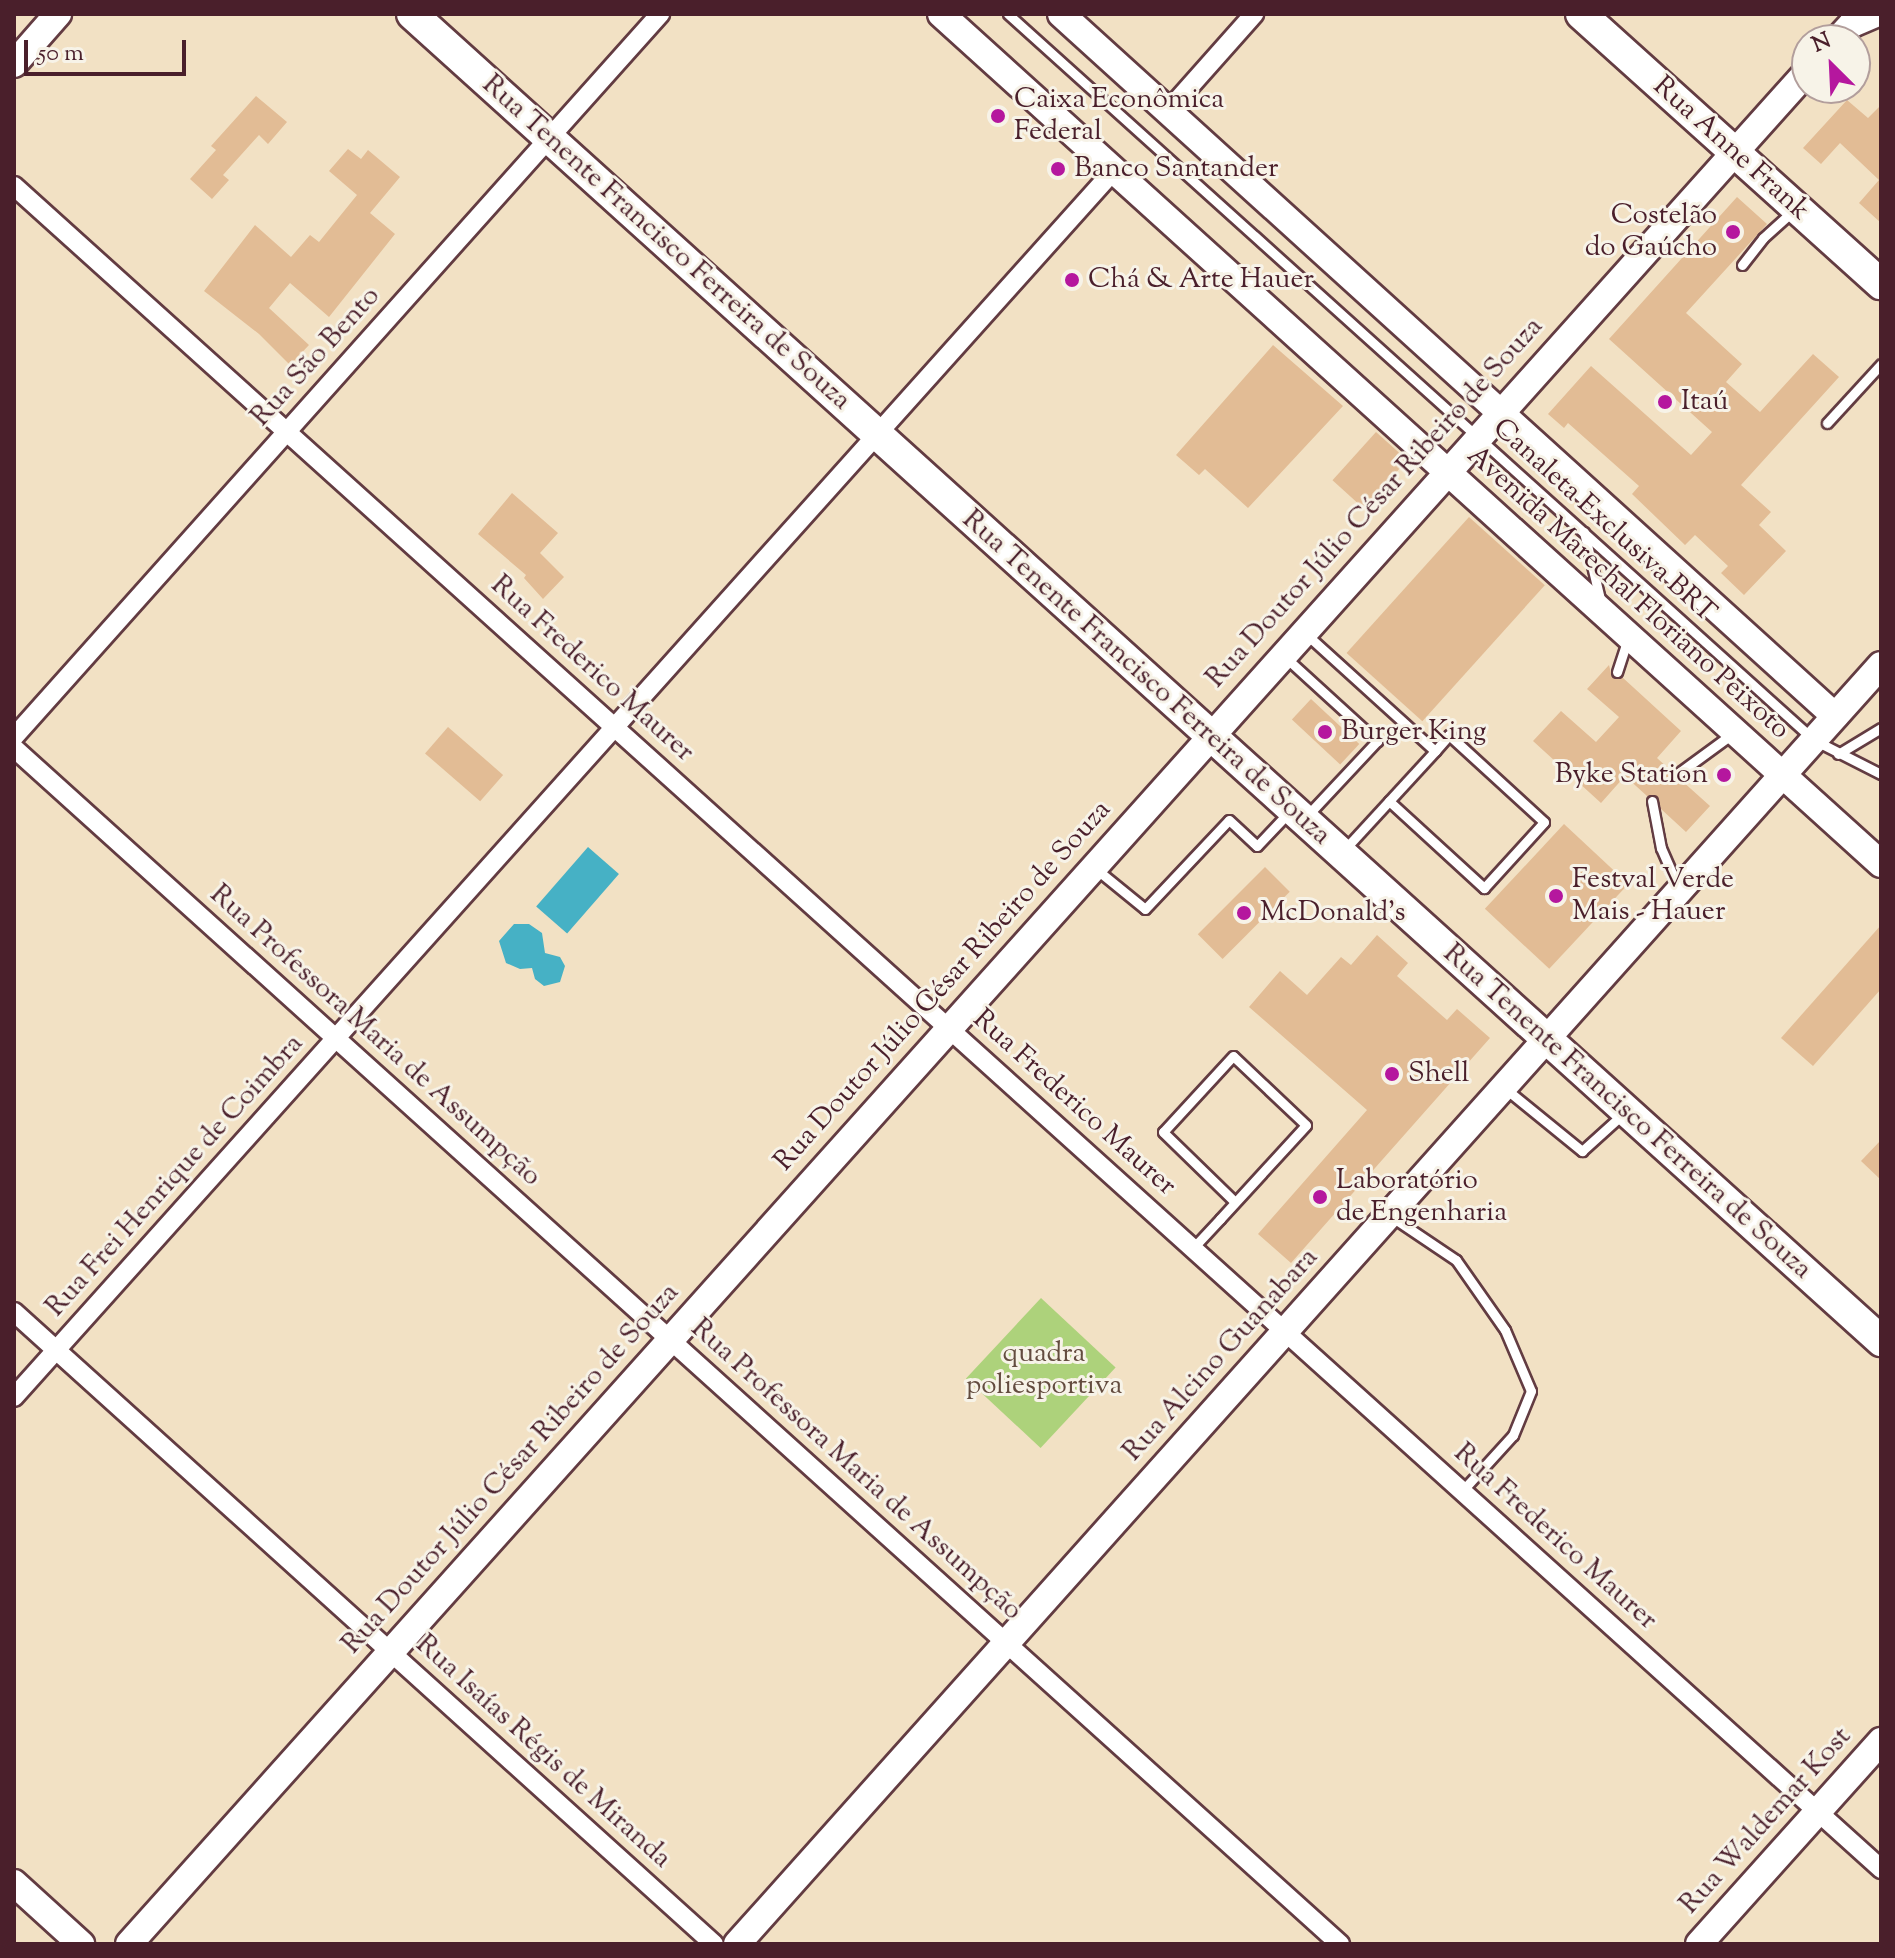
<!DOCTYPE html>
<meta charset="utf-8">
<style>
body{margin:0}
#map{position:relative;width:1895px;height:1958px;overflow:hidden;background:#f2e1c4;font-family:"Sorts Mill Goudy",serif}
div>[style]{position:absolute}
.green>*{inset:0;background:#add27b;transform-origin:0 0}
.water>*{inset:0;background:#46b1c5;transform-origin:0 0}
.building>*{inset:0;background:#e2bc95;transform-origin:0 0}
.roads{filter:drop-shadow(2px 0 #633c42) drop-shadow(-2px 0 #633c42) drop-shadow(0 2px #633c42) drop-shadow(0 -2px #633c42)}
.lane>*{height:9px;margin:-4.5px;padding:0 4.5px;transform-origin:4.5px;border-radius:4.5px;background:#fff}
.street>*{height:18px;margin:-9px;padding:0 9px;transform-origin:9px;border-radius:9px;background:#fff}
.secondary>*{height:26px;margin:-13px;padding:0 13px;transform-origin:13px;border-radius:13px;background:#fff}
.primary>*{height:30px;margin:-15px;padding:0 15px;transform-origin:15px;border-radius:15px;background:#fff}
.dots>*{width:22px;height:22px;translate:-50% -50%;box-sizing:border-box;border:4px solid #f7f3e8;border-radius:50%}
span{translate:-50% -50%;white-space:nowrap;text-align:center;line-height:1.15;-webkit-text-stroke:6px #f7f3e8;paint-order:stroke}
.poi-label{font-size:28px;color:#4a1f2b}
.left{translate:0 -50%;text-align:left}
.right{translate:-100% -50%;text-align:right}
.street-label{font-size:28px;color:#4a1f2b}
.park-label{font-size:28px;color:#634c3f}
.frame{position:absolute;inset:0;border:16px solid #4a1f2b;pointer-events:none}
.north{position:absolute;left:1791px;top:24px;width:80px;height:80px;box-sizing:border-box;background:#f7f3e8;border:2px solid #b29e9c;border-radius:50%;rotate:336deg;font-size:22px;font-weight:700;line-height:32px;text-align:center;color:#4a1f2b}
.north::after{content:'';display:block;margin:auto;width:28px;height:36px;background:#b5179e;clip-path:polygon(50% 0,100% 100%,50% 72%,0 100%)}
.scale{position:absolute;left:24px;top:40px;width:162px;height:36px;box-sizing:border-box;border:4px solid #4a1f2b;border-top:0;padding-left:10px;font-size:24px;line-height:28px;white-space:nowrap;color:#4a1f2b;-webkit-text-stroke:6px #f7f3e8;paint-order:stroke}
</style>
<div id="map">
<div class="green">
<div style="left:1041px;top:1298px;width:102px;height:110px;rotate:43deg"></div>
</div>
<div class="water">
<div style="left:588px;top:847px;width:41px;height:79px;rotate:41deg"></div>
<div style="clip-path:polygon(514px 924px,529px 924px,542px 933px,545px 953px,560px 957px,565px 966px,560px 982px,544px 986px,535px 979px,532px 968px,520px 969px,506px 963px,499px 941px)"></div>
</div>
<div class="building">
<div style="clip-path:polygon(256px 96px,287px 122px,268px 144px,259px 135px,223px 175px,229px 180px,212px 199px,190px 179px,216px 150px,211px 146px)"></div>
<div style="clip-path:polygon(1847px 100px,1868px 118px,1881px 105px,1881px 223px,1859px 203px,1879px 180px,1840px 143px,1821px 164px,1803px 148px)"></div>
<div style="clip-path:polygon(348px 149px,361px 159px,368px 150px,400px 177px,370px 213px,395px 234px,329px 317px,290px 283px,269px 308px,309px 345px,290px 365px,259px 334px,204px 291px,255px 225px,291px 257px,310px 235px,319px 242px,357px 195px,329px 171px)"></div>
<div style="clip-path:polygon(1737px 197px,1767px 224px,1686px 313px,1742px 364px,1726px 382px,1760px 412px,1813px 354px,1839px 377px,1741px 485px,1771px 512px,1759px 525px,1786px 551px,1744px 595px,1721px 573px,1728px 566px,1695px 535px,1685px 545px,1632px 494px,1639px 486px,1568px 423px,1564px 428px,1548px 414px,1591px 366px,1691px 455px,1712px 432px,1609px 339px)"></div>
<div style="clip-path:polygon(1273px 345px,1343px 406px,1248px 508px,1205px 469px,1199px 475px,1176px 455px)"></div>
<div style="left:1376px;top:432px;width:42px;height:65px;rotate:42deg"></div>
<div style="clip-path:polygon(512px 493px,558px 533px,540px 553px,564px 577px,543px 599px,524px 578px,526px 575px,478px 534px)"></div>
<div style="left:1469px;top:517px;width:102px;height:183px;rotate:42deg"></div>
<div style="clip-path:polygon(1609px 665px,1612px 677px,1622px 677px,1681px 731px,1657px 758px,1670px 770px,1670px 780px,1681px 780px,1710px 806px,1686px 832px,1661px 809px,1657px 796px,1647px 796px,1625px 776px,1601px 803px,1533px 741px,1561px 711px,1596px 742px,1619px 717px,1587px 689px)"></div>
<div style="left:1311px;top:699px;width:66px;height:28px;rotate:43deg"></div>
<div style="left:448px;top:727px;width:73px;height:35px;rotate:41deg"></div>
<div style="left:1564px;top:824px;width:88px;height:116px;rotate:43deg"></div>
<div style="left:1265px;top:867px;width:35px;height:95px;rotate:45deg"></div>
<div style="clip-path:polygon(1881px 925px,1881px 989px,1813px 1066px,1781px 1038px)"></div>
<div style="clip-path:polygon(1377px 935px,1408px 963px,1397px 976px,1447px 1020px,1457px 1009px,1490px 1038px,1291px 1263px,1258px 1234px,1367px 1110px,1249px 1007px,1280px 971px,1307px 995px,1341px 957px,1351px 965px)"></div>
<div style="clip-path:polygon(1881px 1140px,1881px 1180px,1861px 1161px)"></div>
</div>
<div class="roads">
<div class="lane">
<div style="left:1008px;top:14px;width:1085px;rotate:42.01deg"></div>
<div style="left:1814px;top:740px;width:75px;rotate:26.9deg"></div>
<div style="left:1742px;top:265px;width:34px;rotate:-52deg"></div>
<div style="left:1763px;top:238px;width:42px;rotate:-42.1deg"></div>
<div style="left:1827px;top:423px;width:80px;rotate:-47.5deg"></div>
<div style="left:1584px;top:532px;width:69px;rotate:76.6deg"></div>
<div style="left:1306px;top:634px;width:174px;rotate:42.2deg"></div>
<div style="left:1435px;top:751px;width:136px;rotate:132.6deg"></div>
<div style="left:1285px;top:657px;width:125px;rotate:42.4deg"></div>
<div style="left:1377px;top:741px;width:104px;rotate:133.1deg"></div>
<div style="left:1617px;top:672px;width:32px;rotate:-72deg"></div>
<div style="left:1838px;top:754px;width:50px;rotate:-31.2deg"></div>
<div style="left:1676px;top:775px;width:69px;rotate:-36.2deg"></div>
<div style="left:1389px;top:801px;width:129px;rotate:42.5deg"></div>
<div style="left:1484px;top:888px;width:89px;rotate:-47.7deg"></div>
<div style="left:1544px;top:822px;width:129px;rotate:-137.5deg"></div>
<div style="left:1449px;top:735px;width:21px;rotate:131deg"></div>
<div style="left:1652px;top:801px;width:48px;rotate:79.2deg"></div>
<div style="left:1661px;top:848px;width:43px;rotate:66.4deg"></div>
<div style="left:1096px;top:869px;width:63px;rotate:39.2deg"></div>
<div style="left:1145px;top:909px;width:122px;rotate:-46.7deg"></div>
<div style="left:1229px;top:820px;width:38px;rotate:43deg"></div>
<div style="left:1257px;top:846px;width:47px;rotate:-46.7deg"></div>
<div style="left:1507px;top:1090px;width:97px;rotate:39.1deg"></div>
<div style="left:1582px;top:1151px;width:57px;rotate:-42.1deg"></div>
<div style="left:1392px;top:1217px;width:77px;rotate:33.9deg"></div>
<div style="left:1456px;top:1260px;width:85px;rotate:55deg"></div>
<div style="left:1505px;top:1330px;width:66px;rotate:66.9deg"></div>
<div style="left:1531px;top:1391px;width:48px;rotate:112.2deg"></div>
<div style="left:1513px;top:1435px;width:76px;rotate:132.3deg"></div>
<div style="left:1193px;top:1248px;width:40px;rotate:-47deg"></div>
<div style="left:1220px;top:1219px;width:127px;rotate:-47.5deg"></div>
<div style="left:1306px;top:1125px;width:100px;rotate:-136.6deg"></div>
<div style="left:1233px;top:1056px;width:103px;rotate:132.6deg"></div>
<div style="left:1163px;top:1132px;width:100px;rotate:44.2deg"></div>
</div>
<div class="street">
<div style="left:1168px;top:111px;width:130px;rotate:-48.4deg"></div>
<div style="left:14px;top:186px;width:2514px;rotate:42.03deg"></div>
<div style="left:14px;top:737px;width:970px;rotate:-48.22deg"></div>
<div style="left:14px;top:748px;width:1786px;rotate:42.05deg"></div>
<div style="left:14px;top:1312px;width:943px;rotate:42.08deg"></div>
<div style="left:14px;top:1397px;width:1648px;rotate:-48.12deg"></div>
</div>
<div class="secondary">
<div style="left:941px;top:14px;width:1267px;rotate:42.12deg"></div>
<div style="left:1061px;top:14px;width:1045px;rotate:42.21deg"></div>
<div style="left:1837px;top:40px;width:22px;rotate:-47deg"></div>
<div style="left:1852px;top:24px;width:26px;rotate:-23deg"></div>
<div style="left:14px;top:64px;width:67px;rotate:-48.7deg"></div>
<div style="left:14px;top:1883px;width:91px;rotate:42.3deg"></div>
<div style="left:129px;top:1944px;width:2514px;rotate:-48.13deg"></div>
<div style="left:737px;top:1944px;width:1716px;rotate:-48.19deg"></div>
<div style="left:1699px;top:1944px;width:273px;rotate:-48.1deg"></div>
</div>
<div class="primary">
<div style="left:412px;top:14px;width:1980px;rotate:42.09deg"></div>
<div style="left:1581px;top:14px;width:404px;rotate:42deg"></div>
</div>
</div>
<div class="dots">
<div style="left:998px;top:116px;background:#b5179e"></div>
<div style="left:1058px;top:169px;background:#b5179e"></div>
<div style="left:1733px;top:232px;background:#b5179e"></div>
<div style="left:1072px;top:280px;background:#b5179e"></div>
<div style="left:1665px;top:402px;background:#b5179e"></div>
<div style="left:1325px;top:732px;background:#b5179e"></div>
<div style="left:1724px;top:775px;background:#b5179e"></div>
<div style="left:1556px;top:896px;background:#b5179e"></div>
<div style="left:1244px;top:913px;background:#b5179e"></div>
<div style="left:1392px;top:1074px;background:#b5179e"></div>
<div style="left:1320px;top:1197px;background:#b5179e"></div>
</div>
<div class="poi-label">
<span class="left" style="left:1014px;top:116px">Caixa Econômica<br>Federal</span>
<span class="left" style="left:1074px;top:169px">Banco Santander</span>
<span class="right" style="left:1717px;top:232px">Costelão<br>do Gaúcho</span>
<span class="left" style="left:1088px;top:280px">Chá &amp; Arte Hauer</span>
<span class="left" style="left:1681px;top:402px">Itaú</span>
<span class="left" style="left:1341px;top:732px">Burger King</span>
<span class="right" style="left:1708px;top:775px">Byke Station</span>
<span class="left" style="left:1572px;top:896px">Festval Verde<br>Mais - Hauer</span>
<span class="left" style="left:1260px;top:913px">McDonald's</span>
<span class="left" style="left:1408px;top:1074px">Shell</span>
<span class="left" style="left:1336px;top:1197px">Laboratório<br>de Engenharia</span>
</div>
<div class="street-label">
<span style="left:1731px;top:149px;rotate:42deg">Rua Anne Frank</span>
<span style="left:666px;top:243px;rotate:42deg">Rua Tenente Francisco Ferreira de Souza</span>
<span style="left:316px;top:357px;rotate:-48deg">Rua São Bento</span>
<span style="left:1375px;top:503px;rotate:-48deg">Rua Doutor Júlio César Ribeiro de Souza</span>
<span style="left:1604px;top:521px;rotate:42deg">Canaleta Exclusiva BRT</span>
<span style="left:1628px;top:593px;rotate:42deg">Avenida Marechal Floriano Peixoto</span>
<span style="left:592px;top:669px;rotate:42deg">Rua Frederico Maurer</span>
<span style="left:1146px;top:678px;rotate:42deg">Rua Tenente Francisco Ferreira de Souza</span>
<span style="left:943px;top:986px;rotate:-48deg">Rua Doutor Júlio César Ribeiro de Souza</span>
<span style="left:375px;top:1036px;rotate:42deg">Rua Professora Maria de Assumpção</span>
<span style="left:1074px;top:1103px;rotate:42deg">Rua Frederico Maurer</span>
<span style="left:1627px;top:1112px;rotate:42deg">Rua Tenente Francisco Ferreira de Souza</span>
<span style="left:175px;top:1176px;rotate:-48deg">Rua Frei Henrique de Coimbra</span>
<span style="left:1221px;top:1355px;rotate:-48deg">Rua Alcino Guanabara</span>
<span style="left:511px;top:1469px;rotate:-48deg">Rua Doutor Júlio César Ribeiro de Souza</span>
<span style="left:856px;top:1470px;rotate:42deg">Rua Professora Maria de Assumpção</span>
<span style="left:1555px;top:1537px;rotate:42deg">Rua Frederico Maurer</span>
<span style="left:543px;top:1752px;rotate:42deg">Rua Isaías Régis de Miranda</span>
<span style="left:1766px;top:1821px;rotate:-48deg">Rua Waldemar Kost</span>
</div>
<div class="park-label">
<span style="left:1044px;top:1370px">quadra<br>poliesportiva</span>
</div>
<div class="frame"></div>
<div class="north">N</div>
<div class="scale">50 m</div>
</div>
